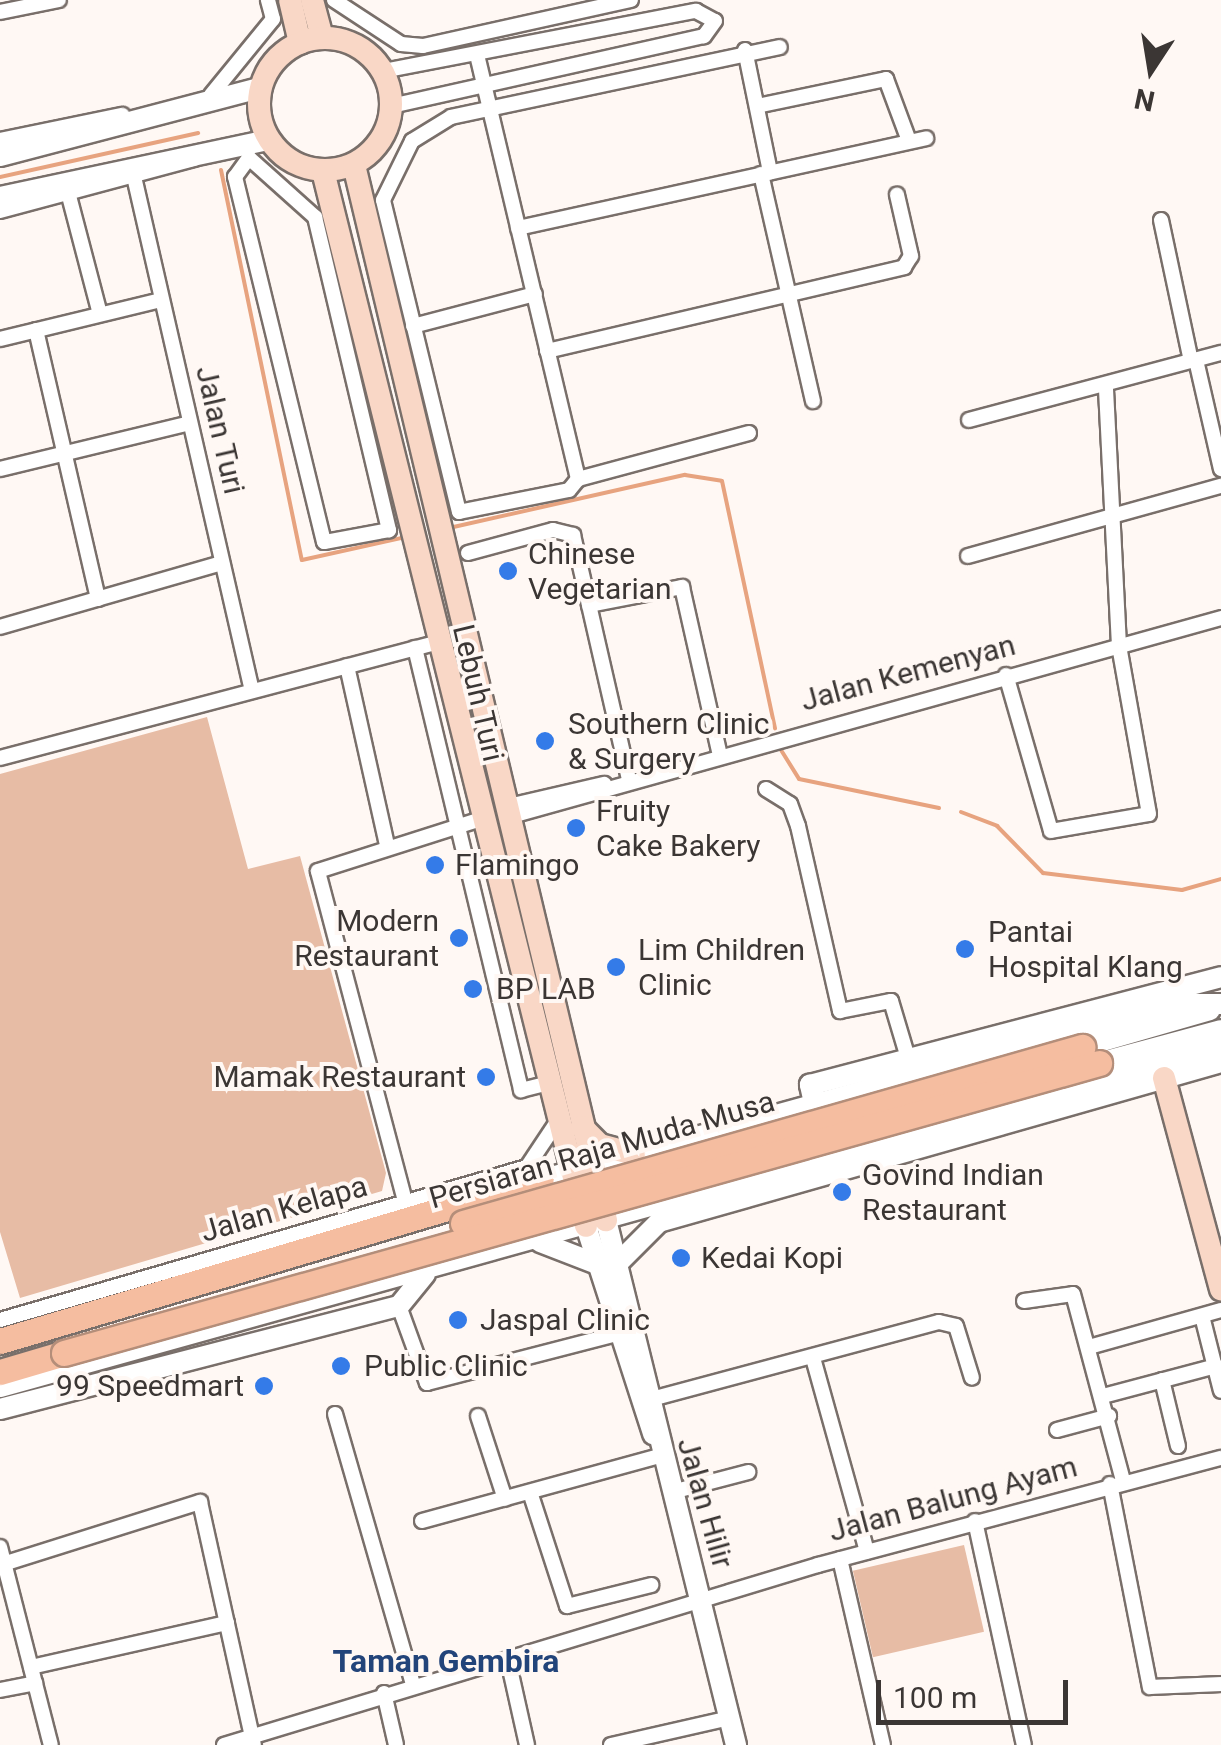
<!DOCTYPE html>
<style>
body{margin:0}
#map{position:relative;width:1221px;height:1745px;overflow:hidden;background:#fff8f4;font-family:Roboto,sans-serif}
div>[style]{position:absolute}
.green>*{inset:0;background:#e7bca5;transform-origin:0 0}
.stream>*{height:4px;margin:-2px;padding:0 2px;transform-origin:2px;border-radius:2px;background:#e7a37f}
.roads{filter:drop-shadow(2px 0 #796f6a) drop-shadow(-2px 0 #796f6a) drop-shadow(0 2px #796f6a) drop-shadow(0 -2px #796f6a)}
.street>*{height:14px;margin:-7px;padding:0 7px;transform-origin:7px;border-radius:7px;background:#fff}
.secondary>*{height:20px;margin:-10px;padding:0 10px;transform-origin:10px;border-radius:10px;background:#fff}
.primary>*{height:22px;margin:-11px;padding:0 11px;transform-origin:11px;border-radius:11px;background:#f9d7c6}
.primary>.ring{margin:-11px;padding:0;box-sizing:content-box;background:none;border:22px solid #f9d7c6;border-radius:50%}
.highway>*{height:25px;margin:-12.5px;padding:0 12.5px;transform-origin:12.5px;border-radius:12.5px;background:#f5bda0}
.bridges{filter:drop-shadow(2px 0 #b48e7a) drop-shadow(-2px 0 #b48e7a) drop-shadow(0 2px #b48e7a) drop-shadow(0 -2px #b48e7a)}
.highway-bridge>*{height:25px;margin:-12.5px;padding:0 12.5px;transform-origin:12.5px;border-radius:12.5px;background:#f5bda0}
.dots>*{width:28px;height:28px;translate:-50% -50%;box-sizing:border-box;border:5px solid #fff8f4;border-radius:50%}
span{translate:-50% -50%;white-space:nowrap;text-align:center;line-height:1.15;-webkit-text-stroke:8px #fff8f4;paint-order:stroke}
.street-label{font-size:30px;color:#3b3634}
.poi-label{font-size:30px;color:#3b3634}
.left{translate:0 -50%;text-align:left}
.right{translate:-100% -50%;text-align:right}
.neighbourhood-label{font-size:32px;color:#22447a;font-weight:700}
.north{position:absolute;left:1101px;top:20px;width:100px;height:100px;-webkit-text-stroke:8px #fff8f4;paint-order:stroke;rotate:192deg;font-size:28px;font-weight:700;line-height:40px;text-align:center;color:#3b3634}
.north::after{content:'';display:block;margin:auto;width:35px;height:45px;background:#3b3634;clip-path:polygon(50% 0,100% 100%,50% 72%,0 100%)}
.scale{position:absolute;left:876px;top:1680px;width:192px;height:45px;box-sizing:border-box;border:5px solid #3b3634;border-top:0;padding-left:12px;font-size:30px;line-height:35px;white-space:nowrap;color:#3b3634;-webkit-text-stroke:8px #fff8f4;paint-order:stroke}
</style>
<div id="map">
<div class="green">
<div style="clip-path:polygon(207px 717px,248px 869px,300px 856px,386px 1173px,382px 1191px,20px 1298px,0 1232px,0 774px)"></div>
<div style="left:964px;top:1545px;width:89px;height:114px;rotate:77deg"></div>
</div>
<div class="stream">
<div style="left:221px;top:170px;width:398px;rotate:78.3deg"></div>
<div style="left:302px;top:560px;width:107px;rotate:-12.5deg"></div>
<div style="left:0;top:177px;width:203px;rotate:-12.5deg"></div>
<div style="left:449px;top:528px;width:242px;rotate:-12.7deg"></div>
<div style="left:685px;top:475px;width:37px;rotate:9deg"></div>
<div style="left:722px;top:481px;width:253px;rotate:77.9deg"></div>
<div style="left:781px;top:750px;width:34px;rotate:58deg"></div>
<div style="left:799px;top:779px;width:143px;rotate:11.7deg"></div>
<div style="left:961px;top:812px;width:39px;rotate:21deg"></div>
<div style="left:997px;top:826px;width:66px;rotate:45.6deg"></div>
<div style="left:1043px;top:873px;width:140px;rotate:7deg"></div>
<div style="left:1182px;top:890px;width:41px;rotate:-15.8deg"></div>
</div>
<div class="roads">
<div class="street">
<div style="left:334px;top:0;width:80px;rotate:33.3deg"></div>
<div style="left:401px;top:44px;width:22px;rotate:5deg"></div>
<div style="left:423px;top:46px;width:213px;rotate:-12.5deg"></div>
<div style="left:0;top:12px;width:60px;rotate:-11.5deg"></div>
<div style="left:745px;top:50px;width:125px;rotate:78.4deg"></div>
<div style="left:478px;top:59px;width:432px;rotate:76.6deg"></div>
<div style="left:383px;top:71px;width:319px;rotate:-10.9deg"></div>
<div style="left:696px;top:11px;width:21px;rotate:28deg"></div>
<div style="left:715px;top:21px;width:19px;rotate:126deg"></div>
<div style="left:704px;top:36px;width:320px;rotate:167.4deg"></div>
<div style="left:211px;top:95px;width:98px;rotate:-50.8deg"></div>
<div style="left:273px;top:19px;width:20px;rotate:-105deg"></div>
<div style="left:757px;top:106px;width:132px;rotate:-11.8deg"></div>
<div style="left:886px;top:79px;width:66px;rotate:69.6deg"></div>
<div style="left:0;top:140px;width:125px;rotate:-11.6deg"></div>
<div style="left:249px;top:158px;width:89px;rotate:41.8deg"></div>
<div style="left:315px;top:217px;width:322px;rotate:76.7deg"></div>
<div style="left:389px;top:530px;width:66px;rotate:169.5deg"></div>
<div style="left:324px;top:542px;width:376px;rotate:-103.7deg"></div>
<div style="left:235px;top:177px;width:24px;rotate:-54deg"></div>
<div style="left:761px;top:174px;width:233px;rotate:77.1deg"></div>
<div style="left:135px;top:181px;width:523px;rotate:77.08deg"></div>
<div style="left:69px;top:196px;width:122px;rotate:75.3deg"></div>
<div style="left:0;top:211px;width:201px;rotate:-15deg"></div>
<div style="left:1161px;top:220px;width:144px;rotate:78deg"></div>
<div style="left:518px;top:228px;width:418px;rotate:-12.4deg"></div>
<div style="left:413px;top:326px;width:126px;rotate:-14.7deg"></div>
<div style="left:36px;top:330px;width:276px;rotate:77deg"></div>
<div style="left:0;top:339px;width:166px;rotate:-13.6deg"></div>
<div style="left:547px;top:351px;width:367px;rotate:-13.2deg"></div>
<div style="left:904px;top:267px;width:13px;rotate:-58deg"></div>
<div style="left:911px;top:256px;width:63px;rotate:-102.9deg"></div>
<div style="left:1196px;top:360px;width:112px;rotate:77.1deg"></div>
<div style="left:969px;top:420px;width:261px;rotate:-14.9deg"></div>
<div style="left:749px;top:433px;width:177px;rotate:164.9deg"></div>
<div style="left:578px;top:479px;width:14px;rotate:129deg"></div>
<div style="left:569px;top:490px;width:112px;rotate:168.7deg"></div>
<div style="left:459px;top:512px;width:321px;rotate:-103.7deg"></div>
<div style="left:383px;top:200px;width:66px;rotate:-63.8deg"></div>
<div style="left:412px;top:141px;width:46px;rotate:-31.6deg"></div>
<div style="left:451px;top:117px;width:336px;rotate:-12deg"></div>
<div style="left:0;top:469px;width:195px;rotate:-13.6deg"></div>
<div style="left:468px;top:553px;width:88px;rotate:-15.1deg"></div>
<div style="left:553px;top:530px;width:21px;rotate:14deg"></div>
<div style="left:573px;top:535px;width:250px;rotate:77.1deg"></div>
<div style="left:968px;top:556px;width:263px;rotate:-15.5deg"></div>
<div style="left:589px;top:605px;width:95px;rotate:-11deg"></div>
<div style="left:682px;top:587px;width:168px;rotate:77.3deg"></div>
<div style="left:0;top:627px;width:231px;rotate:-16.1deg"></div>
<div style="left:415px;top:648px;width:455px;rotate:76.5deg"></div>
<div style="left:521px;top:1090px;width:29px;rotate:-14deg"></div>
<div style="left:347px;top:666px;width:183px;rotate:77.4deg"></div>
<div style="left:1006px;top:675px;width:162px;rotate:73.9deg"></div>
<div style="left:1051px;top:831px;width:99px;rotate:-9.8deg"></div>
<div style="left:1149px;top:814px;width:171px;rotate:-100.1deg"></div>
<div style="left:1119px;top:646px;width:261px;rotate:-92.9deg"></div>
<div style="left:0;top:758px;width:450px;rotate:-14.8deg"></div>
<div style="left:766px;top:789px;width:28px;rotate:32deg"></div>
<div style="left:790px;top:804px;width:23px;rotate:70deg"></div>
<div style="left:798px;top:826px;width:190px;rotate:77.2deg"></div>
<div style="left:840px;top:1011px;width:52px;rotate:-11.1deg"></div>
<div style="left:891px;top:1001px;width:59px;rotate:73.4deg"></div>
<div style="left:504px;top:807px;width:103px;rotate:-13deg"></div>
<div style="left:508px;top:817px;width:740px;rotate:-15.59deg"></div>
<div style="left:405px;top:1201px;width:341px;rotate:-104.8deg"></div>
<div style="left:318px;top:871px;width:168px;rotate:-17.7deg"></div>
<div style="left:1024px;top:1301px;width:49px;rotate:-8.1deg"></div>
<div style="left:1073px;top:1294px;width:194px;rotate:75deg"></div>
<div style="left:399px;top:1306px;width:82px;rotate:70deg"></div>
<div style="left:427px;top:1383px;width:196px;rotate:-14.5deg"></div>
<div style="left:1202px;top:1316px;width:77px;rotate:75.8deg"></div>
<div style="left:0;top:1320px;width:549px;rotate:-16.19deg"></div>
<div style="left:527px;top:1167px;width:54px;rotate:-56.3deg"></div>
<div style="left:1089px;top:1347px;width:137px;rotate:-15.7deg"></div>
<div style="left:813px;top:1358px;width:201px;rotate:74.4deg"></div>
<div style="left:1162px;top:1380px;width:68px;rotate:76.4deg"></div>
<div style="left:1103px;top:1396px;width:117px;rotate:-14.9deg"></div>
<div style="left:644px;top:1401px;width:305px;rotate:-15deg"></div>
<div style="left:939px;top:1322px;width:17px;rotate:13deg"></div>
<div style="left:956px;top:1326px;width:54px;rotate:72.9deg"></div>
<div style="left:335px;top:1414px;width:282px;rotate:73.9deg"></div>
<div style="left:478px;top:1416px;width:87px;rotate:72deg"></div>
<div style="left:1057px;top:1430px;width:54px;rotate:-15.1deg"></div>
<div style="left:1110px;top:1484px;width:207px;rotate:78.9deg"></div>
<div style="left:1150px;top:1687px;width:71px;rotate:-2.4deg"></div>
<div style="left:530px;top:1492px;width:120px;rotate:72deg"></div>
<div style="left:567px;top:1606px;width:87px;rotate:-14deg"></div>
<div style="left:672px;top:1492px;width:79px;rotate:-14.7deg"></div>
<div style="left:422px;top:1521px;width:247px;rotate:-15.3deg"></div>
<div style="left:975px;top:1521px;width:229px;rotate:77.7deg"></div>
<div style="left:0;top:1547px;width:204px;rotate:75.6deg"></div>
<div style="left:840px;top:1559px;width:191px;rotate:77deg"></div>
<div style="left:0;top:1565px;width:210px;rotate:-17.5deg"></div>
<div style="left:200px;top:1502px;width:249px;rotate:77.5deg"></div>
<div style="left:508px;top:1660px;width:87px;rotate:77.4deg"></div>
<div style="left:31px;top:1667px;width:201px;rotate:-12.7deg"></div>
<div style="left:0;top:1690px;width:36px;rotate:-11deg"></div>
<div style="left:384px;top:1693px;width:53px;rotate:77deg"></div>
<div style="left:224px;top:1745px;width:621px;rotate:-16.86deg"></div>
<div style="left:818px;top:1565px;width:417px;rotate:-14.9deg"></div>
<div style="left:611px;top:1745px;width:122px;rotate:-12.8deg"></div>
</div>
<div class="secondary">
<div style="left:0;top:156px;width:269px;rotate:-14.7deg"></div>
<div style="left:0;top:197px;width:274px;rotate:-12deg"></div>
<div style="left:1082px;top:1047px;width:133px;rotate:-16.1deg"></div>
<div style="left:1099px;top:1063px;width:126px;rotate:-15.1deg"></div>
<div style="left:815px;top:1107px;width:23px;rotate:-103deg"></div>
<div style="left:810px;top:1085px;width:425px;rotate:-14.7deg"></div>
<div style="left:541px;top:1180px;width:661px;rotate:-15.45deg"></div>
<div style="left:1178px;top:1004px;width:43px"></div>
<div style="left:606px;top:1220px;width:541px;rotate:76.09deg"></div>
<div style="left:586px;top:1226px;width:219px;rotate:72.1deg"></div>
<div style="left:540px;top:1242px;width:61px;rotate:21.1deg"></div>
<div style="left:618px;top:1263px;width:58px;rotate:-45deg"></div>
<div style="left:659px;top:1222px;width:584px;rotate:-15.89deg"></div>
<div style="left:0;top:1387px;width:1267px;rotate:-15.56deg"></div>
<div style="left:0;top:1409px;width:412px;rotate:-14.5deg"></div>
<div style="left:399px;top:1306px;width:41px;rotate:-50.9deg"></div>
</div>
<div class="primary">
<div style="left:290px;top:0;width:44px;rotate:76.9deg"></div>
<div style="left:312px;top:0;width:39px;rotate:75deg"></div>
<div class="ring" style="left:259px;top:38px;width:110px;height:110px"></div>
<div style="left:354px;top:165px;width:1085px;rotate:76.57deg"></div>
<div style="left:323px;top:171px;width:1087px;rotate:76deg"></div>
<div style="left:1164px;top:1078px;width:219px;rotate:74.9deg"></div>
<div style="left:582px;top:1127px;width:25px;rotate:45deg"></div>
<div style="left:600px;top:1145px;width:35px;rotate:15deg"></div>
</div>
<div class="highway">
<div style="left:0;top:1341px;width:564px;rotate:-16.57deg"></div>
<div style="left:0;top:1372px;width:67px;rotate:-16.5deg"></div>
</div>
</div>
<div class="bridges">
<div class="highway-bridge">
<div style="left:463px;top:1223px;width:644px;rotate:-15.87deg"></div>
<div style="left:64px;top:1353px;width:1075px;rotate:-15.65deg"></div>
</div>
</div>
<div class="dots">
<div style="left:508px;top:571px;background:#347be8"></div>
<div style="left:545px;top:741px;background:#347be8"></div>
<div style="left:576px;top:828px;background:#347be8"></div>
<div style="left:435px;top:865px;background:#347be8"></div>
<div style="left:459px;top:938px;background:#347be8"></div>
<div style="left:965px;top:949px;background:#347be8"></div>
<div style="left:616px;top:967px;background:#347be8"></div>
<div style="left:473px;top:989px;background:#347be8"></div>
<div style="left:486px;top:1077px;background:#347be8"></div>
<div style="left:842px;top:1192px;background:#347be8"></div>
<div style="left:681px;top:1258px;background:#347be8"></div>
<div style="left:458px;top:1320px;background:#347be8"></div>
<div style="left:341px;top:1366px;background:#347be8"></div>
<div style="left:264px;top:1386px;background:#347be8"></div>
</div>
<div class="street-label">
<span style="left:220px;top:430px;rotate:77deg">Jalan Turi</span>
<span style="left:908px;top:673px;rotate:-15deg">Jalan Kemenyan</span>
<span style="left:478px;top:693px;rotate:77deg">Lebuh Turi</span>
<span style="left:602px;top:1150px;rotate:-16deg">Persiaran Raja Muda Musa</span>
<span style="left:284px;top:1209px;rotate:-16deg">Jalan Kelapa</span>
<span style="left:953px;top:1499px;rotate:-15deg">Jalan Balung Ayam</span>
<span style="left:705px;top:1503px;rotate:74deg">Jalan Hilir</span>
</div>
<div class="poi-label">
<span class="left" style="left:528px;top:571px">Chinese<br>Vegetarian</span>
<span class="left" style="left:568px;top:741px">Southern Clinic<br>&amp; Surgery</span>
<span class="left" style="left:596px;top:828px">Fruity<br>Cake Bakery</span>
<span class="left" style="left:455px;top:865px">Flamingo</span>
<span class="right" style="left:439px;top:938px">Modern<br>Restaurant</span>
<span class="left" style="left:988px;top:949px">Pantai<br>Hospital Klang</span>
<span class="left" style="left:638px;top:967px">Lim Children<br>Clinic</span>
<span class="left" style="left:496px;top:989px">BP LAB</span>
<span class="right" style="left:466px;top:1077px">Mamak Restaurant</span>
<span class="left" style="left:862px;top:1192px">Govind Indian<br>Restaurant</span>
<span class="left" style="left:701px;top:1258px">Kedai Kopi</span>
<span class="left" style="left:480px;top:1320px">Jaspal Clinic</span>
<span class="left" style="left:364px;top:1366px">Public Clinic</span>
<span class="right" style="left:244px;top:1386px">99 Speedmart</span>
</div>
<div class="neighbourhood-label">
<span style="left:446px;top:1661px">Taman Gembira</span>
</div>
<div class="north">N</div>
<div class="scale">100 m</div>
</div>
